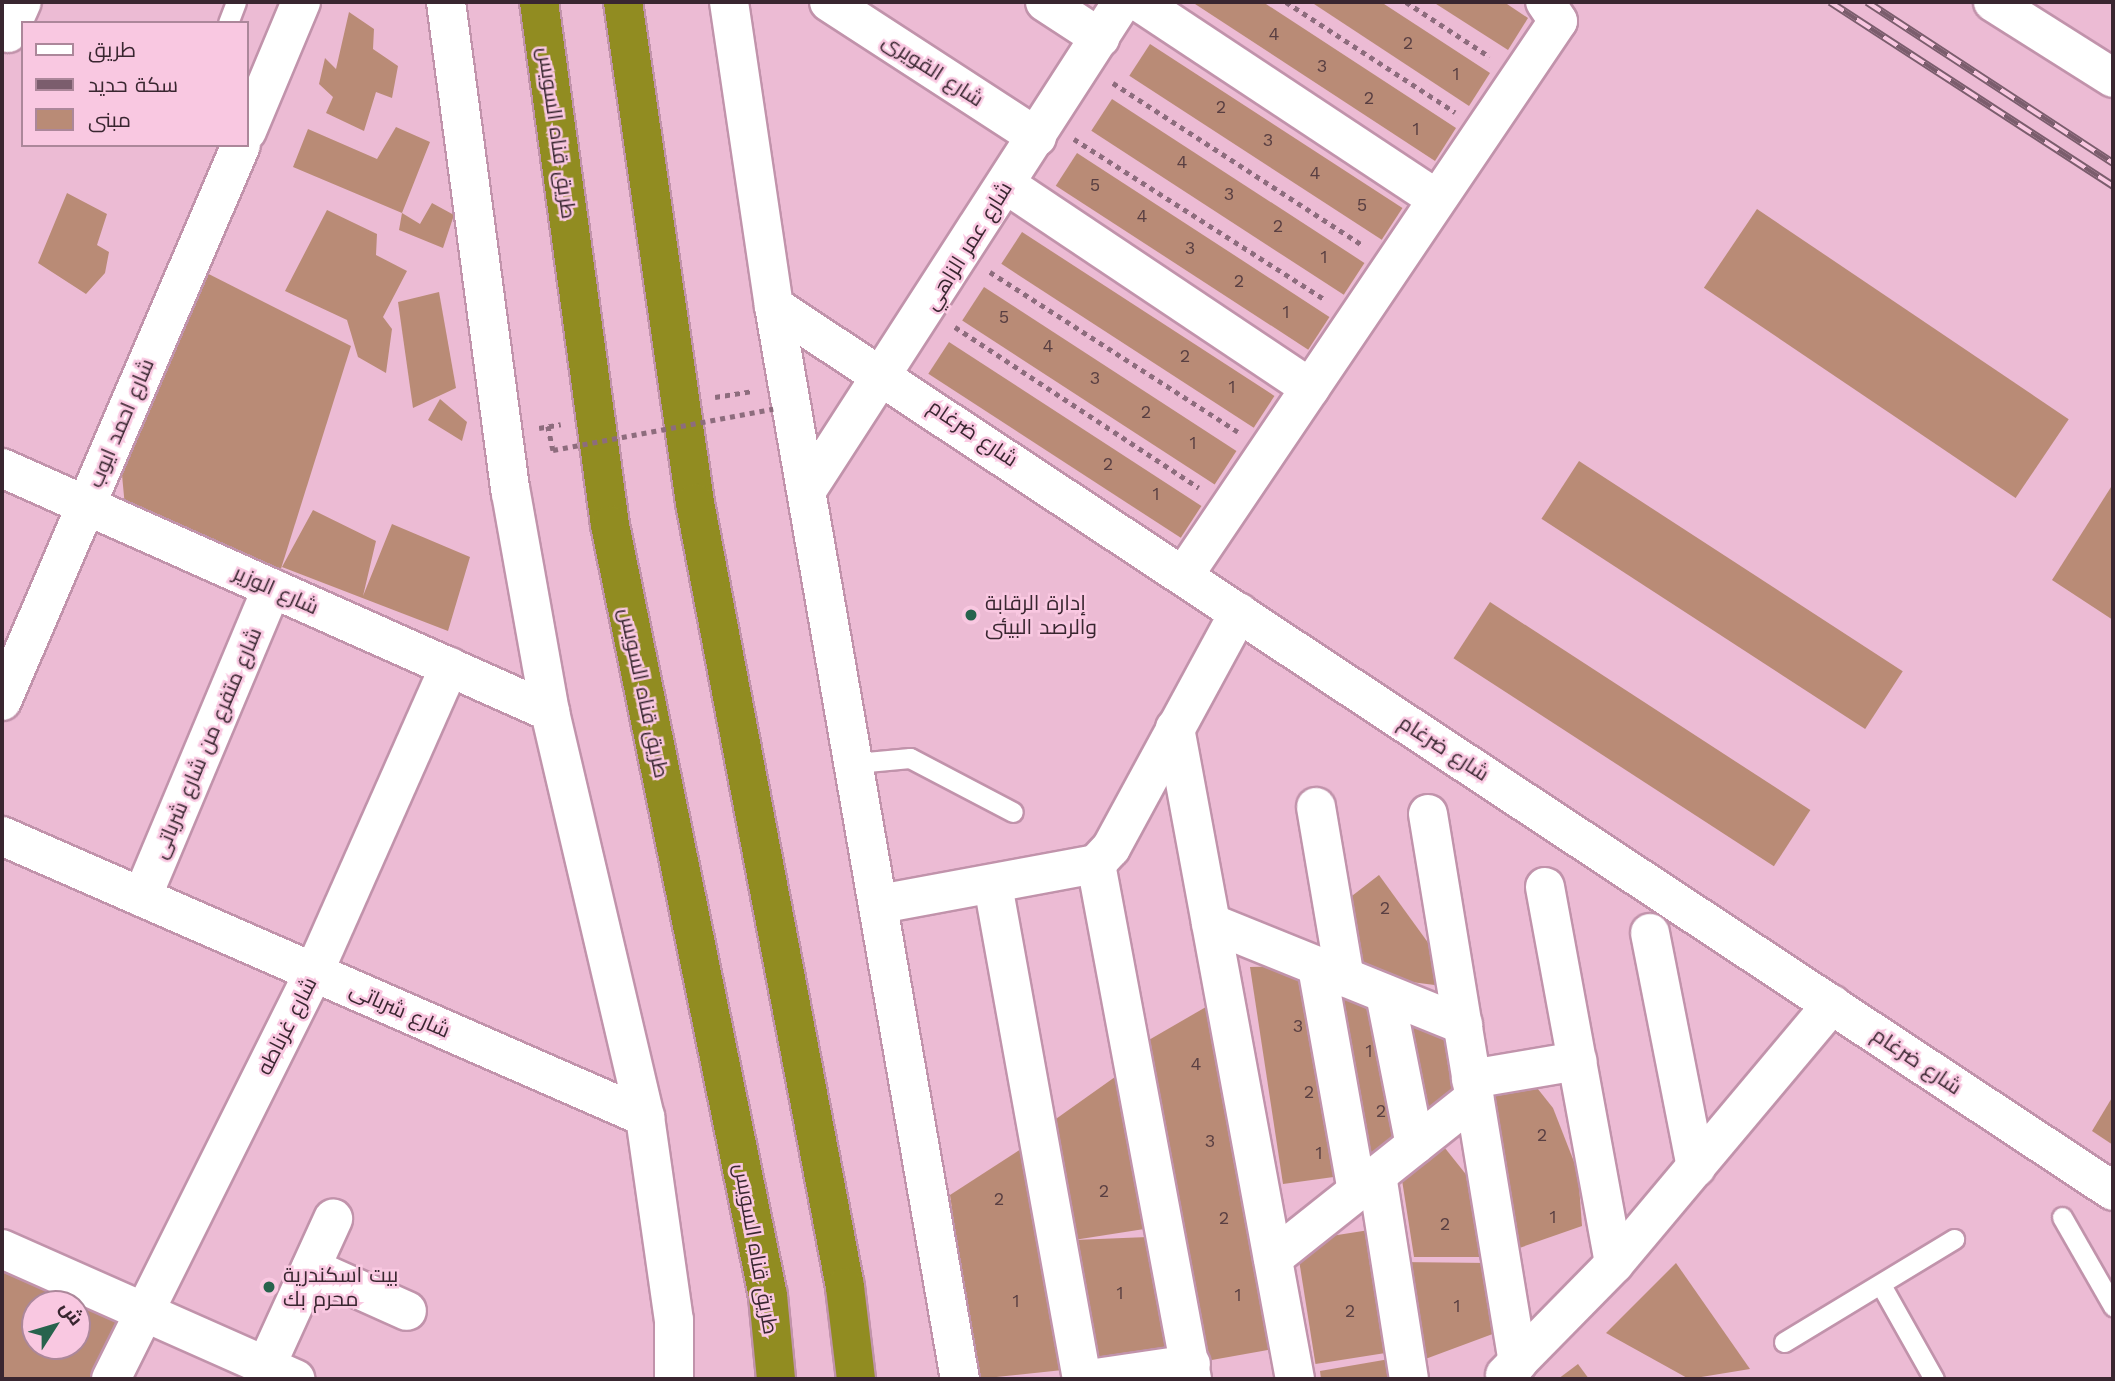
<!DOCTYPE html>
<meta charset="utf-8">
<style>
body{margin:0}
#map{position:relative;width:2115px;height:1381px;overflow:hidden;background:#ecbbd4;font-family:"Work Sans",Cairo,sans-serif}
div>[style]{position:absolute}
.building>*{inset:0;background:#b98b76;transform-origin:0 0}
.path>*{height:4.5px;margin-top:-2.25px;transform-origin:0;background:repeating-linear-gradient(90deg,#8d6c7d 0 5px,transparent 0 10px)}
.roads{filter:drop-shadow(2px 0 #c193ab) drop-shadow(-2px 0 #c193ab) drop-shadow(0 2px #c193ab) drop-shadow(0 -2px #c193ab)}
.service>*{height:19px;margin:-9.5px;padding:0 9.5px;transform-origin:9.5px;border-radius:9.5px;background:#fff}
.minor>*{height:38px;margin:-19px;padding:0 19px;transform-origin:19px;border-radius:19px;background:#fff}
.tertiary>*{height:38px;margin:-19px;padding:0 19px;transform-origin:19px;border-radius:19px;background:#fff}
.motorway>*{height:38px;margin:-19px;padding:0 19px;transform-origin:19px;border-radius:19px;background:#918c21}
.rail>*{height:8px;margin-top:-4px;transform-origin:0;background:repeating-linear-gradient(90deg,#f9c8e1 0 16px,#7b5d6d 0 32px);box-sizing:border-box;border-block:2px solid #7b5d6d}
.path-bridge>*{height:4.5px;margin-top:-2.25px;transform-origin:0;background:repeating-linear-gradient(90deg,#8d6c7d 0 5px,transparent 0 10px)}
.dots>*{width:19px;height:19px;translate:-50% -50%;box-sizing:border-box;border:4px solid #f9c8e1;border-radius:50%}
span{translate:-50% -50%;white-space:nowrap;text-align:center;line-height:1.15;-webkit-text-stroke:5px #f9c8e1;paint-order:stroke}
.number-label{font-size:18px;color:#593f42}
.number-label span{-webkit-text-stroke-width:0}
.street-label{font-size:21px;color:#392630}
.poi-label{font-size:21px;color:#392630}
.left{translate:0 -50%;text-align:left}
.frame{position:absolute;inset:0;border:4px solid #392630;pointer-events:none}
.legend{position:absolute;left:21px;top:21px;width:228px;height:126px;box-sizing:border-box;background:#f9c8e1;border:2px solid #ac879a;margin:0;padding:9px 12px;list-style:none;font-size:21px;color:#392630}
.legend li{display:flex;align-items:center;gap:14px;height:35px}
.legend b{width:35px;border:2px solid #ac879a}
.north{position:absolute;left:21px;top:1290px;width:70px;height:70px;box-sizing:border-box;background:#f9c8e1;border:2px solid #ac879a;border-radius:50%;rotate:53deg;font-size:19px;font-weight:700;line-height:28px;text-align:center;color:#392630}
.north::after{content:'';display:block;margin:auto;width:24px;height:32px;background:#27634d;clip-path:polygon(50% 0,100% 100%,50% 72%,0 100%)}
</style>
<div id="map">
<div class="building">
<div style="clip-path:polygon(1192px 2px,1263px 2px,1456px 128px,1435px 161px)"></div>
<div style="clip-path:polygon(1311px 2px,1381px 2px,1490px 73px,1469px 106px)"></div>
<div style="clip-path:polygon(1433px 2px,1504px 2px,1528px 18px,1508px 50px)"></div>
<div style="clip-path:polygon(349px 12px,374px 29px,373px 49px,398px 66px,392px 98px,376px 92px,364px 131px,326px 113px,333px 97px,319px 84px,325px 58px,336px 69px)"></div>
<div style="left:1150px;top:44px;width:301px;height:38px;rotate:33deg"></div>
<div style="left:1112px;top:99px;width:301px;height:38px;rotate:33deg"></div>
<div style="clip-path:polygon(396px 127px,430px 142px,402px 213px,293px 167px,308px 129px,377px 159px)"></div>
<div style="left:1077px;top:153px;width:301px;height:39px;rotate:33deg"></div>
<div style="clip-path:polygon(67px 193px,107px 214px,97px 245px,109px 252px,105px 273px,86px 294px,38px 263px)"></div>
<div style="clip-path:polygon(432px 203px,454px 215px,443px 248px,399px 230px,402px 213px,420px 224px)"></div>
<div style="left:1757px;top:209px;width:376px;height:95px;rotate:34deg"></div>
<div style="clip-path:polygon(327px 210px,377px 234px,376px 255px,407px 271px,383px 317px,392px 329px,386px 373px,358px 357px,347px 320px,285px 291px)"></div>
<div style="left:1022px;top:232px;width:301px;height:38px;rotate:33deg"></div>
<div style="clip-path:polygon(189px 264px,351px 346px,279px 575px,125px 507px,120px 453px)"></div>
<div style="left:984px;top:287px;width:301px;height:40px;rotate:33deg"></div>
<div style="clip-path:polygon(439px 292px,456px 388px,413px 408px,398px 302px)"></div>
<div style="left:949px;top:342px;width:301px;height:38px;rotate:33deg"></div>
<div style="clip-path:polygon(440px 399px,467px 422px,462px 441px,428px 420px)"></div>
<div style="left:1579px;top:461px;width:386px;height:69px;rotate:33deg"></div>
<div style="clip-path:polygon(2113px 484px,2113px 620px,2052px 580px)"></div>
<div style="clip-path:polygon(313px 510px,376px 541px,363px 596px,392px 524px,470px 557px,448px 631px,282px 567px)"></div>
<div style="left:1490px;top:602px;width:382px;height:67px;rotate:33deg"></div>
<div style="clip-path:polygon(1379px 875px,1437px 955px,1450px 987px,1357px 975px,1348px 899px)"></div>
<div style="clip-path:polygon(1299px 966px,1348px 1175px,1283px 1184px,1250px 967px)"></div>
<div style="clip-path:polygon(1328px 973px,1378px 999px,1410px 1139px,1366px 1169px)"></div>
<div style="clip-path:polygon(1218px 1000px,1279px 1348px,1195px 1363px,1135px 1048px)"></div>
<div style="clip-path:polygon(1398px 1002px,1456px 1028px,1467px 1096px,1429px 1128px)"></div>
<div style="clip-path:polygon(1122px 1072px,1157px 1227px,1074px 1240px,1053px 1121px)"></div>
<div style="clip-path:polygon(1526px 1074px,1553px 1108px,1578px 1172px,1582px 1226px,1505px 1253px,1474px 1081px)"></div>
<div style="clip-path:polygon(2113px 1096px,2113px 1145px,2092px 1131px)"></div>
<div style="clip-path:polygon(1433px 1133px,1480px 1192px,1495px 1257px,1414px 1257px,1399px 1161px)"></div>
<div style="clip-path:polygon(1024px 1147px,1072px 1369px,977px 1379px,950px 1195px)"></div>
<div style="left:1382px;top:1228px;width:124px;height:87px;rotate:81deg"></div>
<div style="clip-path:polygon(1148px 1237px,1178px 1353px,1088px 1374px,1074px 1240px)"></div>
<div style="clip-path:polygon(1399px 1262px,1489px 1263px,1498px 1332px,1420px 1361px)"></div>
<div style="clip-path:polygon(1676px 1263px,1750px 1369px,1689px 1379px,1606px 1333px)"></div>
<div style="clip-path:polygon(evenodd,2px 1267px,122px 1320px,97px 1379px,2px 1379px,2px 1267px,35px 1304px,77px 1304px,77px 1346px,35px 1346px,35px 1304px)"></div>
<div style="clip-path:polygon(1401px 1357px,1405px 1379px,1321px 1379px,1320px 1371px)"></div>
<div style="clip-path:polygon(1578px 1364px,1589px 1379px,1558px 1379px)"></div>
</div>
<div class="path">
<div style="left:1286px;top:2px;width:202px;rotate:33.1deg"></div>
<div style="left:1406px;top:2px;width:100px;rotate:33.2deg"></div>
<div style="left:1113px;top:83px;width:299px;rotate:33deg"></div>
<div style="left:1074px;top:139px;width:299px;rotate:32.6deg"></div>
<div style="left:990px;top:272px;width:295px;rotate:32.8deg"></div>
<div style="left:955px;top:327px;width:292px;rotate:33.4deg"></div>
<div style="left:715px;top:397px;width:36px;rotate:-9deg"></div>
<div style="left:548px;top:426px;width:25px;rotate:78deg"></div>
<div style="left:539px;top:428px;width:22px;rotate:-10deg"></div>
</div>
<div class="roads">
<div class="service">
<div style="left:228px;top:23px;width:22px;rotate:-69deg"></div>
<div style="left:856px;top:763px;width:54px;rotate:-5.3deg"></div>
<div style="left:910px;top:758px;width:116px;rotate:27.7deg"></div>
<div style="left:2062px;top:1217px;width:103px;rotate:60.2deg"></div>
<div style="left:1881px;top:1285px;width:108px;rotate:60.6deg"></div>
<div style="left:1784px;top:1342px;width:199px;rotate:-31.2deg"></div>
</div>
<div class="minor">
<div style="left:829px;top:2px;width:248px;rotate:33deg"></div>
<div style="left:1045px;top:2px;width:66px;rotate:33.2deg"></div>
<div style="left:1139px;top:2px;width:357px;rotate:33.5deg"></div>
<div style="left:1993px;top:2px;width:142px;rotate:32.3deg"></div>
<div style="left:8px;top:33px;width:34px;rotate:-66deg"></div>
<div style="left:247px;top:131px;width:140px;rotate:-67.3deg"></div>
<div style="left:1007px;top:185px;width:365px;rotate:33.8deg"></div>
<div style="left:774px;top:306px;width:1605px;rotate:33.46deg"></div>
<div style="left:2px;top:468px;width:600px;rotate:24deg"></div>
<div style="left:809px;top:487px;width:577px;rotate:-57.16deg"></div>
<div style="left:1184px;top:575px;width:668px;rotate:-55.98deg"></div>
<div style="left:1558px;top:21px;width:23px;rotate:-124deg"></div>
<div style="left:2px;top:701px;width:605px;rotate:-66.74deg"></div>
<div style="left:1175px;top:728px;width:662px;rotate:79.56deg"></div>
<div style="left:1316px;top:807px;width:173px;rotate:80.4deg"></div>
<div style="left:1428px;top:814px;width:556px;rotate:80.69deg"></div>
<div style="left:2px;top:836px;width:702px;rotate:23.61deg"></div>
<div style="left:1096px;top:864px;width:524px;rotate:79.44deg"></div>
<div style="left:993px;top:885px;width:502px;rotate:79.79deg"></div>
<div style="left:1545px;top:887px;width:383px;rotate:79.6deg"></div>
<div style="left:142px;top:897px;width:335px;rotate:-67.2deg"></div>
<div style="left:880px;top:904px;width:220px;rotate:-10.5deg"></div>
<div style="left:1096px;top:864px;width:22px;rotate:-47deg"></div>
<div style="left:1111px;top:848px;width:268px;rotate:-61.5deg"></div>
<div style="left:1211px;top:923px;width:272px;rotate:22deg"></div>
<div style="left:1650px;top:933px;width:239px;rotate:78.9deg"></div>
<div style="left:1317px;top:967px;width:228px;rotate:79.9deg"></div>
<div style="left:1385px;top:994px;width:154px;rotate:78.8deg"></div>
<div style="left:1471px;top:1079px;width:108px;rotate:-9.6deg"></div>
<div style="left:1377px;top:1175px;width:206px;rotate:81.1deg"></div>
<div style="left:2px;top:1249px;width:321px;rotate:23.9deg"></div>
<div style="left:1273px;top:1258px;width:257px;rotate:-38.5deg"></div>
<div style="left:311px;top:1268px;width:105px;rotate:24.1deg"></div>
<div style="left:266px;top:1366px;width:162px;rotate:-65.5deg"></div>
<div style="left:1505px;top:1375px;width:156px;rotate:-45.5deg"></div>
<div style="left:1614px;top:1264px;width:339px;rotate:-50deg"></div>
<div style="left:111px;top:1379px;width:455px;rotate:-63.5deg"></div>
<div style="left:314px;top:972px;width:334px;rotate:-66.1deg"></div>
<div style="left:1089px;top:1379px;width:103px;rotate:-8.4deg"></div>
</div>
<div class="tertiary">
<div style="left:446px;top:2px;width:495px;rotate:82.5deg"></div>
<div style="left:511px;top:493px;width:222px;rotate:79.9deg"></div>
<div style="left:550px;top:712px;width:416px;rotate:76.8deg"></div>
<div style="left:645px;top:1117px;width:205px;rotate:81.9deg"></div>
<div style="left:674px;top:1320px;width:59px;rotate:90deg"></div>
<div style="left:729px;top:2px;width:307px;rotate:81.6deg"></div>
<div style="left:774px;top:306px;width:1089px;rotate:80.17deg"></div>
</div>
<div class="motorway">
<div style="left:539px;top:2px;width:528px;rotate:82.27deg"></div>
<div style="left:610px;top:525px;width:787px;rotate:78.42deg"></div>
<div style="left:768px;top:1296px;width:83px;rotate:84.5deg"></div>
<div style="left:623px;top:2px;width:506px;rotate:81.82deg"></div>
<div style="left:695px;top:503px;width:798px;rotate:79.17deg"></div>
<div style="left:845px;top:1287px;width:93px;rotate:83.2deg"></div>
</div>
</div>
<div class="rail">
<div style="left:1830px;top:2px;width:338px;rotate:33deg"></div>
<div style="left:1867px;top:2px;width:294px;rotate:33.2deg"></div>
</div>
<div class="path-bridge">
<div style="left:553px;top:450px;width:224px;rotate:-10.6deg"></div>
</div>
<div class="dots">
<div style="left:971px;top:615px;background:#27634d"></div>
<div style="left:269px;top:1287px;background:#27634d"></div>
</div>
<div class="number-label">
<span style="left:1274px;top:34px">4</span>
<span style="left:1408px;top:43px">2</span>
<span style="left:1322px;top:66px">3</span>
<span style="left:1456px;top:74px">1</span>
<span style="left:1369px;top:98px">2</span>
<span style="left:1221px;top:107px">2</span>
<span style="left:1416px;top:129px">1</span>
<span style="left:1268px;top:140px">3</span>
<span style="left:1182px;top:162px">4</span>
<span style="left:1315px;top:173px">4</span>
<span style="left:1095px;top:185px">5</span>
<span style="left:1229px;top:194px">3</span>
<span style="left:1362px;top:205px">5</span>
<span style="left:1142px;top:216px">4</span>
<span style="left:1278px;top:226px">2</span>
<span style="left:1190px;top:248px">3</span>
<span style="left:1324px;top:257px">1</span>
<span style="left:1239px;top:281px">2</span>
<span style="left:1286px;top:312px">1</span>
<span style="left:1004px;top:317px">5</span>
<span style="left:1048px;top:346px">4</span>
<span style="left:1185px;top:356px">2</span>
<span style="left:1095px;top:378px">3</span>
<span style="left:1232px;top:387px">1</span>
<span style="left:1146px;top:412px">2</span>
<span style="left:1193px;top:443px">1</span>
<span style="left:1108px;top:464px">2</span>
<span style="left:1156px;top:494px">1</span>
<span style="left:1385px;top:908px">2</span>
<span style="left:1298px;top:1026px">3</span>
<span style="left:1369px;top:1051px">1</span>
<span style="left:1196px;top:1064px">4</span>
<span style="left:1309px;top:1092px">2</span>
<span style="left:1381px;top:1111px">2</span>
<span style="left:1542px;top:1135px">2</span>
<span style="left:1210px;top:1141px">3</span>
<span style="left:1319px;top:1153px">1</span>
<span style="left:1104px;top:1191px">2</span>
<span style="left:999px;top:1199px">2</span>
<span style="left:1553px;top:1217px">1</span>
<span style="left:1224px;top:1218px">2</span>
<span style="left:1445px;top:1224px">2</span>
<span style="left:1120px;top:1293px">1</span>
<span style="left:1238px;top:1295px">1</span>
<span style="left:1016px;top:1301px">1</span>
<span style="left:1457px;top:1306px">1</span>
<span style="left:1350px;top:1311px">2</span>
</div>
<div class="street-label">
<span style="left:933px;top:70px;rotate:33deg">شارع القويرى</span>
<span style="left:557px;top:133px;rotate:82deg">طريق قناه السويس</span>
<span style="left:968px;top:246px;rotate:-58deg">شارع عمر الزاهي</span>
<span style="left:121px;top:423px;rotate:-67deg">شارع احمد ايوب</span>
<span style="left:973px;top:433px;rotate:34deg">شارع ضرغام</span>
<span style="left:276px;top:590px;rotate:24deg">شارع الوزير</span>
<span style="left:644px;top:693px;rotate:78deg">طريق قناه السويس</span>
<span style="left:207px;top:743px;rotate:-67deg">شارع متفرع من شارع شرباتى</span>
<span style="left:1444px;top:748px;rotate:33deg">شارع ضرغام</span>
<span style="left:400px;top:1010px;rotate:24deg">شارع شرباتى</span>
<span style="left:287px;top:1026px;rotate:-63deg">شارع غرناطه</span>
<span style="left:1917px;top:1061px;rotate:34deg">شارع ضرغام</span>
<span style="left:756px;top:1249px;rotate:80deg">طريق قناه السويس</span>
</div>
<div class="poi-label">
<span class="left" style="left:985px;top:615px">إدارة الرقابة<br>والرصد البيئى</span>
<span class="left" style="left:283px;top:1287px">بيت اسكندرية<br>محرم بك</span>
</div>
<div class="frame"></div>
<ul class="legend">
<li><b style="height:9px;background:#fff"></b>طريق</li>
<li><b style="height:9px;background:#7b5d6d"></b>سكة حديد</li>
<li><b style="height:19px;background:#b98b76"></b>مبنى</li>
</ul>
<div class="north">ش</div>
</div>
